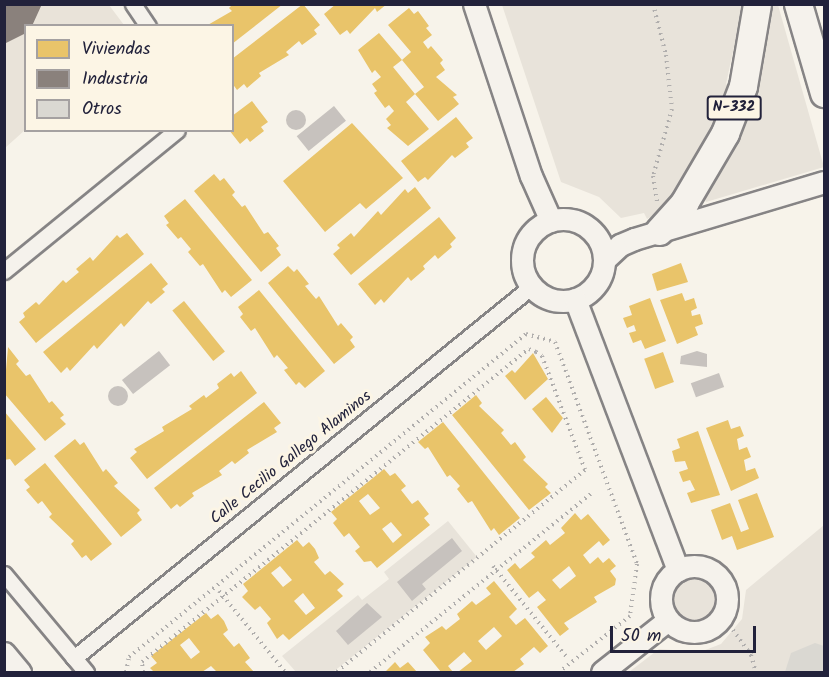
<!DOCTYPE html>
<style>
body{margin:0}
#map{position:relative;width:829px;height:677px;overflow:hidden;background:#f7f3ea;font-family:Kalam,sans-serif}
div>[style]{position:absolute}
.built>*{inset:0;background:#e9e3d9}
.green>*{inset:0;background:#e8e3da}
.round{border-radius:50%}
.water>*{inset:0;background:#c7c2be;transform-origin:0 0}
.homes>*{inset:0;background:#e9c46a;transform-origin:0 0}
.industry>*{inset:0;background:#8a817c}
.building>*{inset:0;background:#dad8d2}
.path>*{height:4px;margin-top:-2px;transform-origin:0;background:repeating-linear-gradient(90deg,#b0aead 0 1.5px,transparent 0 6px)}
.roads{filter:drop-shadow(2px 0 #868485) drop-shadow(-2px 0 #868485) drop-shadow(0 2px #868485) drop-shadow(0 -2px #868485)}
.street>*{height:15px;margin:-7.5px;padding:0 7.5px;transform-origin:7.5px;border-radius:7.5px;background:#f5f2ec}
.secondary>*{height:21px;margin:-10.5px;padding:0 10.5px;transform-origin:10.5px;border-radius:10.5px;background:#f5f2ec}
.secondary>.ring{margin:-10.5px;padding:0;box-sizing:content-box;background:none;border:21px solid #f5f2ec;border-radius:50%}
.highway>*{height:27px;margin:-13.5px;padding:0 13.5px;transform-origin:13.5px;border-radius:13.5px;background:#f5f2ec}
span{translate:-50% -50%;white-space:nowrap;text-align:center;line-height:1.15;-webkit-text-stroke:6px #fcf5e5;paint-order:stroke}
.shield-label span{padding:2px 4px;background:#fcf5e5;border:2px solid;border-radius:4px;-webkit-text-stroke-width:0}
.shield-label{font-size:15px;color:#22223b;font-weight:700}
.street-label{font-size:16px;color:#22223b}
.frame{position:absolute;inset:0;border:6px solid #22223b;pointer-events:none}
.legend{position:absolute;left:24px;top:24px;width:210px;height:108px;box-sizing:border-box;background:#fcf5e5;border:2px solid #a5a1a1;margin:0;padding:8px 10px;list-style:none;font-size:18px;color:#22223b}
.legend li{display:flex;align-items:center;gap:12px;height:30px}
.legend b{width:30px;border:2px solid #a5a1a1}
.scale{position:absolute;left:610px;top:626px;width:146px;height:27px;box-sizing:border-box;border:3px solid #22223b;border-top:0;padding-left:8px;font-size:18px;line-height:21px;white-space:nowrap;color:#22223b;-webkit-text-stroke:4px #fcf5e5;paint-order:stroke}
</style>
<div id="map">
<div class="built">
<div style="clip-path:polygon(5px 5px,109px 5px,124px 25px,26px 26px,25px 130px,5px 148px)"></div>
</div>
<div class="green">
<div style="clip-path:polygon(502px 5px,743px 5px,726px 84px,731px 87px,707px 139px,679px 186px,656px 214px,647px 219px,644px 213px,621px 218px,599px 197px,561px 182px)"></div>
<div style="clip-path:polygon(770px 5px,778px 5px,824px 167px,706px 202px,703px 195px,762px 55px)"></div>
<div style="clip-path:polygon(448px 521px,477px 557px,333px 672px,296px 672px,282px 656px,358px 595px,362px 600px,389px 579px,384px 572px)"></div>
<div style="clip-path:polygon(824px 525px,824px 672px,629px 672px,659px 649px,700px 652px,721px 644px,742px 619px,746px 590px)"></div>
<div class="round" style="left:671px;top:576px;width:46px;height:46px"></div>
</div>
<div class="water">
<div style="left:334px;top:106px;width:19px;height:48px;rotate:51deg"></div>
<div class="round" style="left:286px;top:110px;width:20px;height:20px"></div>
<div style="left:159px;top:351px;width:18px;height:47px;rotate:52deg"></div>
<div style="clip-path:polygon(697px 351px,707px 354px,707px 367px,680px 364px,681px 356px)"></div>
<div style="left:719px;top:373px;width:15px;height:30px;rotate:70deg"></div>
<div class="round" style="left:108px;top:386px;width:20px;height:20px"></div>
<div style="clip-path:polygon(452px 538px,462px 551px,422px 584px,426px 589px,412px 601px,397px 582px)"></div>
<div style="clip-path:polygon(367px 603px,382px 617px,348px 645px,336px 631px)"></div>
</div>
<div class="homes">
<div style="clip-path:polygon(233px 4px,283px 4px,232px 44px,232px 26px,206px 26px,232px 11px,229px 8px)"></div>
<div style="clip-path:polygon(303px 4px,320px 25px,314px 30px,317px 34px,302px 45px,299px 41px,286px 52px,289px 55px,259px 73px,261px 76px,247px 88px,244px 84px,237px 90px,232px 83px,232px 59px)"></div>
<div style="clip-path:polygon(336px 4px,387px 4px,377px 12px,375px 8px,350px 34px,347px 30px,340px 35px,324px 14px)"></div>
<div style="clip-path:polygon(409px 8px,414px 14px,418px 11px,429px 26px,426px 28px,432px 35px,423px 42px,428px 49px,431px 46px,443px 60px,440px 63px,445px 70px,436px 77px,457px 95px,453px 97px,459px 104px,438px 121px,415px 94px,406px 102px,429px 129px,408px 146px,387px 128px,391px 125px,386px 119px,394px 111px,389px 105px,385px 108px,374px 93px,377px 91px,372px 84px,381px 77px,375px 70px,372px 73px,358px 50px,379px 33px,402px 60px,393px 67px,415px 94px,424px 87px,402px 60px,411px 52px,388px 25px)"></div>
<div style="clip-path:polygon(252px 101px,268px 122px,261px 127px,264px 131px,250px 142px,247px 138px,240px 144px,229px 130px,232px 130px,232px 116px)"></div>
<div style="clip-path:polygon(456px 117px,473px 138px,466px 143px,469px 147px,455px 158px,452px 155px,428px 180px,425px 177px,418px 182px,401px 161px)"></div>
<div style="clip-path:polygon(352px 123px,403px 178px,366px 209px,360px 203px,325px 232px,283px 181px)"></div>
<div style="clip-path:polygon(214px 174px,220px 181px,224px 178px,235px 192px,232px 195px,242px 207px,245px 205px,264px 234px,268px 232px,279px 246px,276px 248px,281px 255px,261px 272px,194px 191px)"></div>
<div style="clip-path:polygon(415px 187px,431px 208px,351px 275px,333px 254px,340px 248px,337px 245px,351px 233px,354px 237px,378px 211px,381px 215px,405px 189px,408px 193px)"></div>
<div style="clip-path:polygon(185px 199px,252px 280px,231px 297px,225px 290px,222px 293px,203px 264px,200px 266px,188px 252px,191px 249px,181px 237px,178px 239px,166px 225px,169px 223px,164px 216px)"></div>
<div style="clip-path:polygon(439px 217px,456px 238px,450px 244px,452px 247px,438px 259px,435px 255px,423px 266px,425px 269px,411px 281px,408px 277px,384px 303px,381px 299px,375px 305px,358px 284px)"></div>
<div style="clip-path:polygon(127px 233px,144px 254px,36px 343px,19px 322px,25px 317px,23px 313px,36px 302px,39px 305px,63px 280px,66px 283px,79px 272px,76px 269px,90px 257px,93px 261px,117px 235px,120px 238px)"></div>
<div style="clip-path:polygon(151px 263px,168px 284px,162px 289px,165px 292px,151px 304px,148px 301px,124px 327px,121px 323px,97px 349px,94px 345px,70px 371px,67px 367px,61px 373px,43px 352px)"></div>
<div style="clip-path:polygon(681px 263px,688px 282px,657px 291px,652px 274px)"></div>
<div style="clip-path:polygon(288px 266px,294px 272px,297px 269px,309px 284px,305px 286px,316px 299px,319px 296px,338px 326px,341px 323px,353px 337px,350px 340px,355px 347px,334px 364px,268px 283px)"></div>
<div style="clip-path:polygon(259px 290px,325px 371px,305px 388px,299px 382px,296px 385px,284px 370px,288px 368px,277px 355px,274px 358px,255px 328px,251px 331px,240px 317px,243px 314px,238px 307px)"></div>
<div style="clip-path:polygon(682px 293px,685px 301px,694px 298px,697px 308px,691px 311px,692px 316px,700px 314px,703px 324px,695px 327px,698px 335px,677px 344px,660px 300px)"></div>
<div style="clip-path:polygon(650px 298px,666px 341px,645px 349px,641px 340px,633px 343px,629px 333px,636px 331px,634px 325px,627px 328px,623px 318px,632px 315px,629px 306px)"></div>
<div style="left:184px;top:301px;width:65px;height:15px;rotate:51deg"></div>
<div style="clip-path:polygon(8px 347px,19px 361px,16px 364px,26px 376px,30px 374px,49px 403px,52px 401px,64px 415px,60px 418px,66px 424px,45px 441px,4px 393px)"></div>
<div style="left:663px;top:352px;width:32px;height:20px;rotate:70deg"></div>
<div style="clip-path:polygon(533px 353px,548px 379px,525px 400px,505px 376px,512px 370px,515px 373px)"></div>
<div style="clip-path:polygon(241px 371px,257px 393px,147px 479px,130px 458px,137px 452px,134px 449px,164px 431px,162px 427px,192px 409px,189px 406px,204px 395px,206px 398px,219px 388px,217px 384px,231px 373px,234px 377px)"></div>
<div style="clip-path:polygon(476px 395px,482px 403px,479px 406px,504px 430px,501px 433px,511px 445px,515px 442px,526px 457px,523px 460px,548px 484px,545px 487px,551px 493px,529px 510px,452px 415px)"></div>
<div style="clip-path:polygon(546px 397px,563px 418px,552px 433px,532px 409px)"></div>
<div style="clip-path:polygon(264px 402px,281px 423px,274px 428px,277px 432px,247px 450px,249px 453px,235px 464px,232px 461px,219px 471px,222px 475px,192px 493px,194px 496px,180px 507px,177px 504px,171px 509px,154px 488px)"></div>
<div style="clip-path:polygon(4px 411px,36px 449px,15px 466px,10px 459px,4px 460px)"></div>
<div style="clip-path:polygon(728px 420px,731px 429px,740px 426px,744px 436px,737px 439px,739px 450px,747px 447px,751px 457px,744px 460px,746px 471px,755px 468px,759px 478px,731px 491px,706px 428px)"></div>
<div style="clip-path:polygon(443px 422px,520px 518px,499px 535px,494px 528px,491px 531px,472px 501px,468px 503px,457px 489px,460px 486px,450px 475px,447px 477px,428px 447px,425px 449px,418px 442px)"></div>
<div style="clip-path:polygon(698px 431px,720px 495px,691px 503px,687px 493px,695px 490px,690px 480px,683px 482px,679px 472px,688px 469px,685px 461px,675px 462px,672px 451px,680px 448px,677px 439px)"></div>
<div style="clip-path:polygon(75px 439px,80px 445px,84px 442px,103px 472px,106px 469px,118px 483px,114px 486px,140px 510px,137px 513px,142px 520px,121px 537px,54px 456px)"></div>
<div style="clip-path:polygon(45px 463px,112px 544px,91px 561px,86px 555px,82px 558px,71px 544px,74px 541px,49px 517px,52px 514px,42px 501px,38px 504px,26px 490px,30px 487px,24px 480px)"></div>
<div style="clip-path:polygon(evenodd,384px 469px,390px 476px,395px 473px,406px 486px,401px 490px,412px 504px,418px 500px,429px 514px,424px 518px,430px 525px,377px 568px,371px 561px,364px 562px,355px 551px,360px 547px,349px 533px,344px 537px,333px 523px,337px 519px,331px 512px,384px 469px,368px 494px,380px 508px,370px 515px,359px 501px,368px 494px,384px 469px,391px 522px,402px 535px,393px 543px,382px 529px,391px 522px)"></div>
<div style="clip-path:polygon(757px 493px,774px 537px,737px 550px,732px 536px,722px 540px,711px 510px,730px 503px,741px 532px,749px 529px,738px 500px)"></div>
<div style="clip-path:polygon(evenodd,575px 513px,581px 520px,588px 514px,610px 540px,603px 546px,599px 541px,583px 555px,590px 564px,598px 557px,603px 563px,609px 558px,616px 566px,610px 571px,616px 579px,615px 585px,594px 597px,597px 602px,564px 623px,569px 629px,560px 636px,537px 607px,546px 600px,538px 591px,529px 598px,507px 570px,515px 563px,520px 569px,535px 557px,531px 553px,546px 540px,550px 545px,565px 533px,561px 528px,575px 513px,569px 566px,576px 576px,560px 589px,552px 580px,569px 566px)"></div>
<div style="clip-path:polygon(evenodd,297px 540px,303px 547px,309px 542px,315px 549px,319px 558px,314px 562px,325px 575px,330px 571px,344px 584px,337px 590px,343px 596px,289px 640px,283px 634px,277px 639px,267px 623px,271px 619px,260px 606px,255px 610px,242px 597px,248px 591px,243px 584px,297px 540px,280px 566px,292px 580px,283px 587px,271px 573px,280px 566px,297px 540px,303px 593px,315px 608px,306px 615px,294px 601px,303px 593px)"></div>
<div style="clip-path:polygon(evenodd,494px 581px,517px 609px,509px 617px,516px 625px,525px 618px,548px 646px,540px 653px,534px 647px,520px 659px,524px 664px,513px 672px,458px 672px,472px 661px,464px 652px,448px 666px,453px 672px,441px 672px,423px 650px,430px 643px,425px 637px,442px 626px,446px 630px,460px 619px,457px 614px,472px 601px,476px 605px,491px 594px,486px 588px,494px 581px,494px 627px,502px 636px,486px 650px,478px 641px,494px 627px)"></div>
<div style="clip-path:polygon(evenodd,206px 613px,211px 619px,218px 614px,224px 621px,228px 630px,223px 634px,234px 647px,239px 643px,250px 658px,245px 662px,254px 672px,217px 672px,211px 666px,202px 672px,154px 672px,150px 668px,157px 663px,151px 656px,206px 613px,189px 638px,200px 652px,191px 659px,180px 645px,189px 638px)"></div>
<div style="clip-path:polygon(395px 662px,400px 668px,408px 662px,417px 672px,385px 672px)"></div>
</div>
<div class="industry">
<div style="clip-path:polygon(4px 4px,42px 4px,32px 26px,26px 26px,26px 33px,4px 44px)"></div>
</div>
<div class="building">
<div style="clip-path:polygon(815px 643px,824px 646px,824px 672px,785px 672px,791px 653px)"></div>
</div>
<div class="path">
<div style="left:653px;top:4px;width:53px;rotate:75.7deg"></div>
<div style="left:666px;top:55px;width:54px;rotate:83.7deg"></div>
<div style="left:672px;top:109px;width:70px;rotate:105.8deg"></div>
<div style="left:653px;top:176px;width:26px;rotate:81deg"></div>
<div style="left:493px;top:566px;width:116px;rotate:51deg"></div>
<div style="left:219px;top:591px;width:104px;rotate:50.8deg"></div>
<div style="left:733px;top:630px;width:31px;rotate:54deg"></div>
<div style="left:751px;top:655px;width:18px;rotate:74deg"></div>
<div style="left:126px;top:672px;width:15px;rotate:-79deg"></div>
<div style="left:129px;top:657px;width:512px;rotate:-39.13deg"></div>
<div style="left:526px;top:334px;width:30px;rotate:15deg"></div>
<div style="left:555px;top:342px;width:237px;rotate:69.7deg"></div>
<div style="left:637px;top:564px;width:52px;rotate:97.7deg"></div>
<div style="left:630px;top:616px;width:90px;rotate:141.7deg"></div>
<div style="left:143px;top:672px;width:10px;rotate:-96deg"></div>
<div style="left:142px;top:662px;width:498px;rotate:-39deg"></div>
<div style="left:529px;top:349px;width:8px;rotate:23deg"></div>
<div style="left:536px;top:352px;width:7px;rotate:34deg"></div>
<div style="left:542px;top:356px;width:122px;rotate:69.3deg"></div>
<div style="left:585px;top:470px;width:321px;rotate:140.9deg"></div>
<div style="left:370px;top:672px;width:287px;rotate:-38.9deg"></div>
</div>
<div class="roads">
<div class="street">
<div style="left:133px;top:4px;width:27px;rotate:56deg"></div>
<div style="left:4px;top:271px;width:223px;rotate:-39.2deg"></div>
<div style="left:4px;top:574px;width:128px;rotate:50.1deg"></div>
<div style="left:74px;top:658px;width:590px;rotate:-39.08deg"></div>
</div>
<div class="secondary">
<div style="left:474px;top:4px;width:181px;rotate:71.7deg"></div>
<div style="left:531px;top:176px;width:49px;rotate:66deg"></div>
<div class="ring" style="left:522px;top:219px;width:61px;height:61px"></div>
<div style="left:604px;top:260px;width:22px;rotate:-43deg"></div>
<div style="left:620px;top:245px;width:15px;rotate:-23deg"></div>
<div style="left:634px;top:239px;width:198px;rotate:-16.7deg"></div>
<div style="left:575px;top:299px;width:290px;rotate:69.2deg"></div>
<div class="ring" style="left:661px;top:566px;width:45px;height:45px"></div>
<div style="left:4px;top:653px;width:25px;rotate:50deg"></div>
<div style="left:602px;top:672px;width:84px;rotate:-38.2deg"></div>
</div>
<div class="highway">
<div style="left:798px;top:4px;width:93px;rotate:73.7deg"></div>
<div style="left:659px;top:231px;width:38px;rotate:-48deg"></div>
<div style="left:684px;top:203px;width:81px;rotate:-59.6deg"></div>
<div style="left:725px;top:133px;width:50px;rotate:-69deg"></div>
<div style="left:743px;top:86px;width:83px;rotate:-80.3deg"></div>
</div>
</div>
<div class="shield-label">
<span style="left:734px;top:108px">N-332</span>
</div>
<div class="street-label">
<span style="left:291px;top:458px;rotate:-39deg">Calle Cecilio Gallego Alaminos</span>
</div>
<div class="frame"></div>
<ul class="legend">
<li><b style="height:16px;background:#e9c46a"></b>Viviendas</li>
<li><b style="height:16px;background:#8a817c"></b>Industria</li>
<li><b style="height:16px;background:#dad8d2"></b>Otros</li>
</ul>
<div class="scale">50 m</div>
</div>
